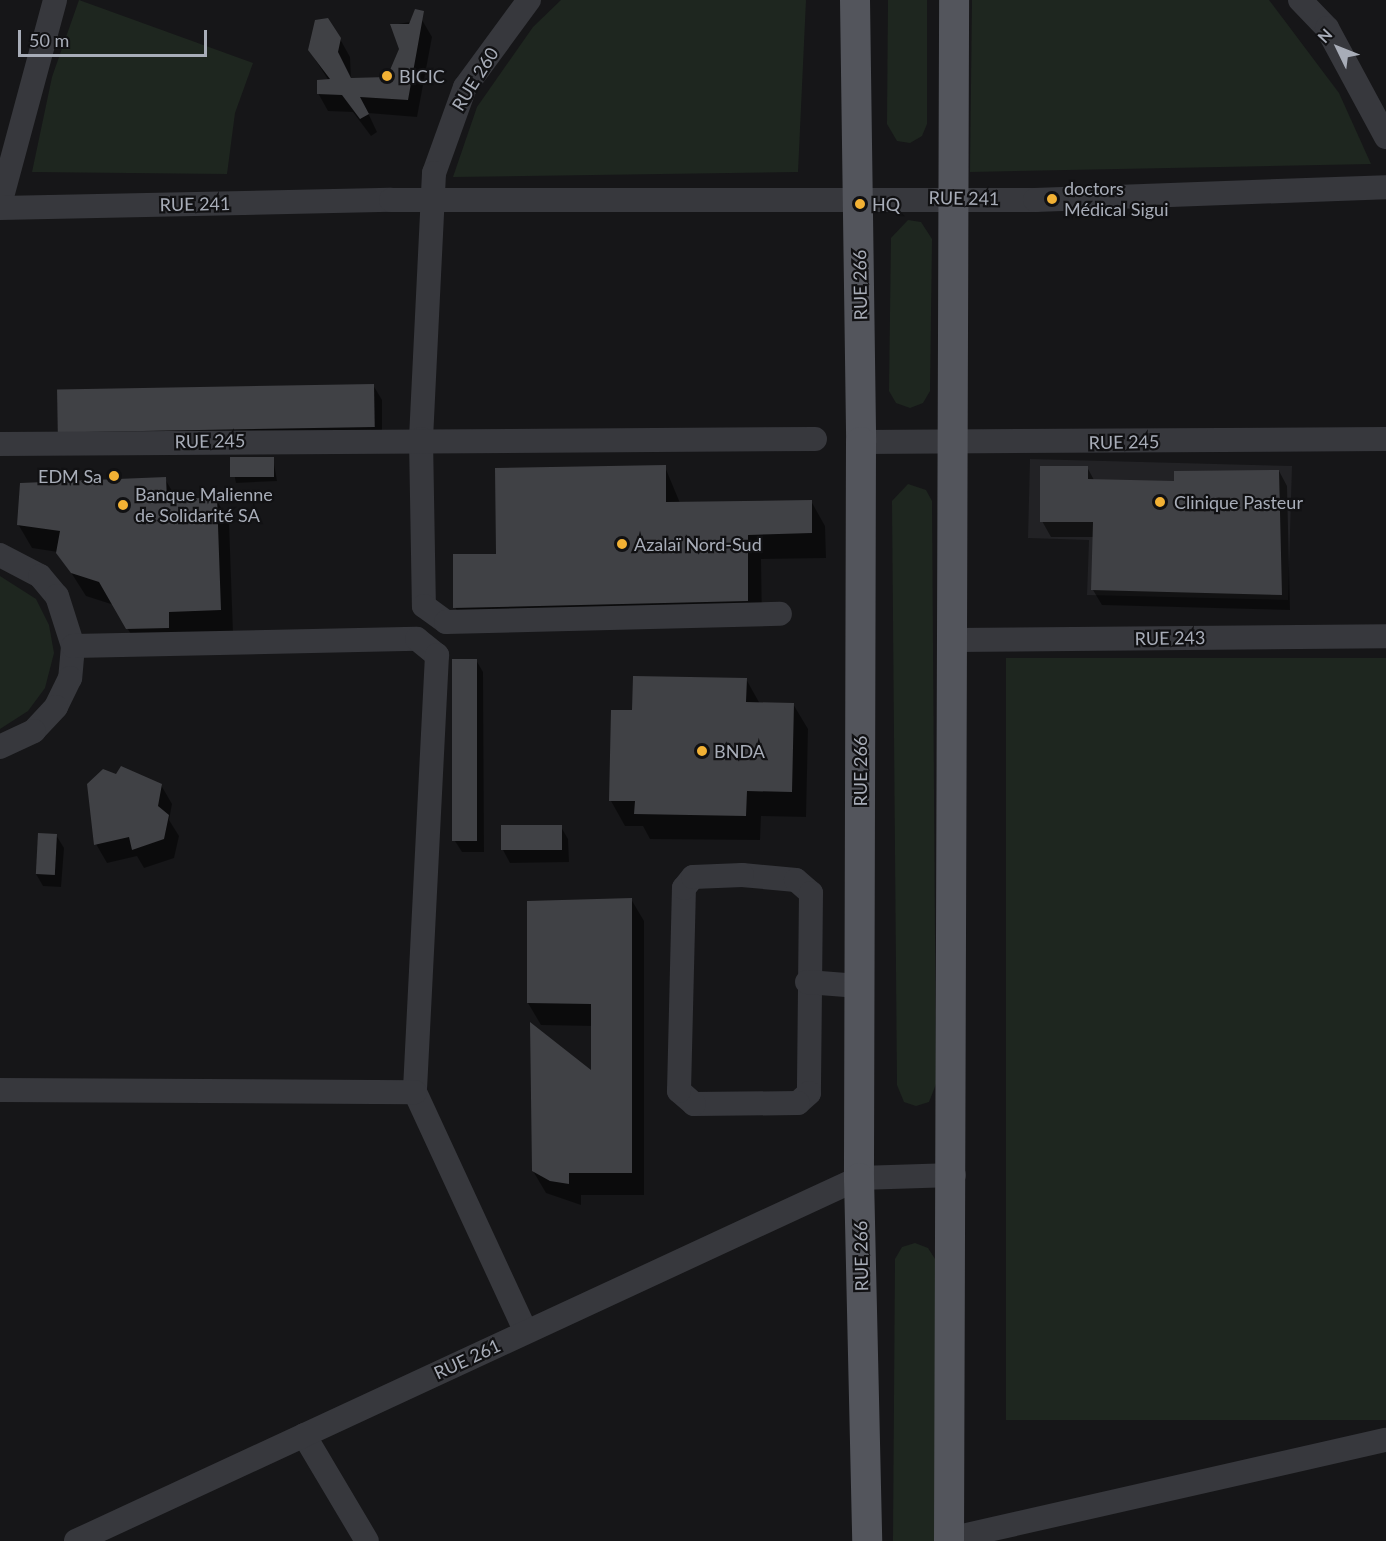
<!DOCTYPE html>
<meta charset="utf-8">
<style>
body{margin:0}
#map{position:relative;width:1386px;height:1541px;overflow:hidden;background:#161618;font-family:Lato,sans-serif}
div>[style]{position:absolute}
.built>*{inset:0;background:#222225}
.green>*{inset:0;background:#1e261f;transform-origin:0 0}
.shadow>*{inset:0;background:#0007}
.building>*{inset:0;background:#404145;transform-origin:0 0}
.minor>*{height:24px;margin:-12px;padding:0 12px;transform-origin:12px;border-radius:12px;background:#37383d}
.major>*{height:30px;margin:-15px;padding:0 15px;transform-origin:15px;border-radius:15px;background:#53555c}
.dots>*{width:16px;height:16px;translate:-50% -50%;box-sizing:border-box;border:3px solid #111113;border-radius:50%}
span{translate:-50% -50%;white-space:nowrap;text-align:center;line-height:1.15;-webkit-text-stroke:4.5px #111113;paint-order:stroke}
.poi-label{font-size:18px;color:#a8adb8}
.left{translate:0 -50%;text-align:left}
.right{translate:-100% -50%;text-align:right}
.street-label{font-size:18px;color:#a8adb8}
.north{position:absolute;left:1308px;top:18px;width:60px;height:60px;-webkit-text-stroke:4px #111113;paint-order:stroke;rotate:313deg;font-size:16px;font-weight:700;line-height:24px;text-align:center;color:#a8adb8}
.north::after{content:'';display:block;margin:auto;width:21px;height:27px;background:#a8adb8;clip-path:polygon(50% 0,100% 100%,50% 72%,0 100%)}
.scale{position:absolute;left:18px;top:30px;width:189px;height:27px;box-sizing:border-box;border:3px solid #a8adb8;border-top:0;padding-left:8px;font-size:18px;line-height:21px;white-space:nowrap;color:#a8adb8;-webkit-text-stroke:4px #111113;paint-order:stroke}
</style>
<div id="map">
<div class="built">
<div style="clip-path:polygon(1030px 459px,1292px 466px,1288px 600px,1087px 595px,1089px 540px,1028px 538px)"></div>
</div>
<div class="green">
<div style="clip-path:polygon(79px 0,253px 63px,235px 113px,227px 174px,32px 172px,52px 77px)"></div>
<div style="clip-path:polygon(561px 0,806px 0,798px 172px,453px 177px,477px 107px,533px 27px)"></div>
<div style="clip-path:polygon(888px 0,927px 0,927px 124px,922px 136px,910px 143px,897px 141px,887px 124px)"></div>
<div style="clip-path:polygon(972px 0,1269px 0,1339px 93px,1371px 164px,970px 172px)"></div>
<div style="clip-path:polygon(908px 220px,921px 222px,932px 239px,930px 391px,923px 403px,910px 408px,896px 403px,889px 391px,891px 238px)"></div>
<div style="clip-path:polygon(908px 484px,926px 490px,932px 501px,936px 1084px,929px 1102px,916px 1106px,904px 1102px,897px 1085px,892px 501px)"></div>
<div style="clip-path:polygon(0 576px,36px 599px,49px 625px,54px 653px,45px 688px,28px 711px,0 729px)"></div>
<div style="left:1386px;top:658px;width:762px;height:380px;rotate:90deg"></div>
<div style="clip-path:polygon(915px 1243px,928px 1248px,935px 1259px,935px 1541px,893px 1541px,895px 1259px,902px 1247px)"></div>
</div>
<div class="shadow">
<div style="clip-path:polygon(422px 20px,432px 37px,417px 117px,368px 113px,377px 132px,371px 136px,353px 112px,328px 111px,318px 93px,329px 81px,309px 50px,340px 39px,350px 57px,351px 80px,389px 79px,400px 49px,392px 25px)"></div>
<div style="clip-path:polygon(373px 385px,382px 400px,382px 441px,68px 443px,60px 429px)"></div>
<div style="clip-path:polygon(231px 458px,273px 458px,277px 481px,236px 483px)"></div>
<div style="clip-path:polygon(665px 467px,680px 503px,811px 501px,825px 526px,826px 558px,761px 559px,762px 625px,469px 632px,455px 607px,498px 555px)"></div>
<div style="clip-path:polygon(1087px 467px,1094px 480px,1176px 483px,1279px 471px,1287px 486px,1290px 610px,1102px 605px,1093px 590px,1094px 537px,1051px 537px,1042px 521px)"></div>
<div style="clip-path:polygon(165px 479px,178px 501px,216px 499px,229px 522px,233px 633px,141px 652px,114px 605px,86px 596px,58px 552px,32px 548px,18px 524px)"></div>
<div style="clip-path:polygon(476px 660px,483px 672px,484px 852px,462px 852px,455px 841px)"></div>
<div style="clip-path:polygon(746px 679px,760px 704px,793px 704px,808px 729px,806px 817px,761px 816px,760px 840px,650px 839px,643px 826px,625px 826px,611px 801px,634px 712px)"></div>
<div style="clip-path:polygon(161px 785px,172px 804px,169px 820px,179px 836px,174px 858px,144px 868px,137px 856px,107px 863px,96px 844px)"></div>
<div style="clip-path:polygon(561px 827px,568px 839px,569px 862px,510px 863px,503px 850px)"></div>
<div style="clip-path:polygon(56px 835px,64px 848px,61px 887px,43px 886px,36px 874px)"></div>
<div style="clip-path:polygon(631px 899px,644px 921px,644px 1195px,581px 1195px,581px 1205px,546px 1193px,533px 1171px,593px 1073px,593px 1026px,541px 1025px,528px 1003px,528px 903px)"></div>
</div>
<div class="building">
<div style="clip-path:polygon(415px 9px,424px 11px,408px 100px,360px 97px,369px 114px,360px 119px,342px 95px,317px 94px,317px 80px,330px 79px,308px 50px,315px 20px,328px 18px,341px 38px,338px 52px,351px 78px,387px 77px,399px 49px,390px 24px,409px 24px)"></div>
<div style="left:374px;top:384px;width:43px;height:317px;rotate:89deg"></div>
<div style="left:230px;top:457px;width:44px;height:20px"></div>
<div style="clip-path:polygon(666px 465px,666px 502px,812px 500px,812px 533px,748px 535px,748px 601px,453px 608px,453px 554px,496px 554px,495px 468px)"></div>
<div style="clip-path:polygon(1040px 466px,1088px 466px,1088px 479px,1174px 481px,1174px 471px,1279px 470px,1282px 595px,1091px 590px,1093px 522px,1040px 522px)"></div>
<div style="clip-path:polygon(166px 477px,167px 500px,217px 497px,221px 610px,169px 612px,169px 628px,126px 629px,99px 582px,71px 573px,56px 553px,60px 531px,17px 525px,20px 483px)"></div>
<div style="left:452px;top:659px;width:25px;height:182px"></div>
<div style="clip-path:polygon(633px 676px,747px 678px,746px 702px,794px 703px,792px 792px,747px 791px,746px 816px,634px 814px,635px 801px,609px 801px,611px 710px,632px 710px)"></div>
<div style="clip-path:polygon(121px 766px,162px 784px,158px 806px,169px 815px,164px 839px,132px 850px,129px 837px,94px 845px,87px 784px,103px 769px,116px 774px)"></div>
<div style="left:562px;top:825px;width:25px;height:61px;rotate:90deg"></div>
<div style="left:38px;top:833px;width:19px;height:41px;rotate:3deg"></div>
<div style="clip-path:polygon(632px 898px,632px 1173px,569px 1173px,569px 1184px,550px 1181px,532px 1171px,530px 1022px,591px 1070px,591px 1004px,527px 1003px,527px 901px)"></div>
</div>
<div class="minor">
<div style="left:529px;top:0;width:108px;rotate:126.3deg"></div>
<div style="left:465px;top:87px;width:91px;rotate:109.8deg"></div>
<div style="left:434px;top:173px;width:266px;rotate:92.8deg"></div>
<div style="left:421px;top:439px;width:167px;rotate:89deg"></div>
<div style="left:424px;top:606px;width:27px;rotate:36deg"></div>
<div style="left:446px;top:622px;width:334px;rotate:-1.4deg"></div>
<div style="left:1300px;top:0;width:39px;rotate:46deg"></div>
<div style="left:1327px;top:28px;width:124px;rotate:61.6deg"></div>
<div style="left:0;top:204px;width:211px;rotate:-74.9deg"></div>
<div style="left:0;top:208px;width:391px;rotate:-1.2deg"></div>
<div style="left:391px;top:200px;width:644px"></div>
<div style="left:1035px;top:200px;width:351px;rotate:-2.1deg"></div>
<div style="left:861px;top:442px;width:525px;rotate:-0.33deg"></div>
<div style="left:0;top:444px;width:815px;rotate:-0.35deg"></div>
<div style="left:0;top:555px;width:45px;rotate:27.7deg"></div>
<div style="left:40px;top:576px;width:26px;rotate:50deg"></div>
<div style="left:57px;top:596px;width:52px;rotate:72.3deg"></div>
<div style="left:73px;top:646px;width:32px;rotate:95deg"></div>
<div style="left:70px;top:678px;width:32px;rotate:116deg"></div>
<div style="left:56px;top:707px;width:33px;rotate:133deg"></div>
<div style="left:34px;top:731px;width:38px;rotate:155deg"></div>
<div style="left:954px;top:640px;width:432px;rotate:-0.5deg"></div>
<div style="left:73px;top:646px;width:344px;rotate:-1.2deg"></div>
<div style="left:417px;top:639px;width:26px;rotate:39deg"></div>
<div style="left:437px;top:655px;width:438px;rotate:92.9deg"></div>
<div style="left:415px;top:1092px;width:264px;rotate:65.2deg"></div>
<div style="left:742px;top:875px;width:54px;rotate:5.3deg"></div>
<div style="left:796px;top:880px;width:20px;rotate:41deg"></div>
<div style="left:811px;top:893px;width:200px;rotate:90.6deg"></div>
<div style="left:809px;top:1093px;width:15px;rotate:138deg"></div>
<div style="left:798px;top:1103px;width:104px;rotate:179.4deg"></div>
<div style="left:694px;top:1104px;width:20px;rotate:-139deg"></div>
<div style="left:679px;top:1091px;width:203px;rotate:-88.6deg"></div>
<div style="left:684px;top:888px;width:14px;rotate:-51deg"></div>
<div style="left:693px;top:877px;width:49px;rotate:-2.3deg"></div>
<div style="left:807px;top:982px;width:52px;rotate:4.4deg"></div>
<div style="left:0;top:1090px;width:415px;rotate:0.3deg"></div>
<div style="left:304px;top:1435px;width:123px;rotate:59.3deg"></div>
<div style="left:949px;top:1539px;width:448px;rotate:-12.8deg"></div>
<div style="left:76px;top:1541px;width:863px;rotate:-24.87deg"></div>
<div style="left:859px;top:1178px;width:95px;rotate:-1.8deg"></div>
</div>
<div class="major">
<div style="left:855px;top:0;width:442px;rotate:89.2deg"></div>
<div style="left:861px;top:442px;width:736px;rotate:90.16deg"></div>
<div style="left:859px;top:1178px;width:363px;rotate:88.7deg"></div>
<div style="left:949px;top:1541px;width:1541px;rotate:-89.81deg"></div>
</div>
<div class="dots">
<div style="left:387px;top:76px;background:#f2b134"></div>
<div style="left:1052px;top:199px;background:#f2b134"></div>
<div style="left:860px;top:204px;background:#f2b134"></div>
<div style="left:114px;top:476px;background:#f2b134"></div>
<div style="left:1160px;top:502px;background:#f2b134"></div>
<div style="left:123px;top:505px;background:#f2b134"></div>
<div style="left:622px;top:544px;background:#f2b134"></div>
<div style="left:702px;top:751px;background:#f2b134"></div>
</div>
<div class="poi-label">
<span class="left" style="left:399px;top:76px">BICIC</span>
<span class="left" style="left:1064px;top:199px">doctors<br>Médical Sigui</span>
<span class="left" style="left:872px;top:204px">HQ</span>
<span class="right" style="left:102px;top:476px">EDM Sa</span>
<span class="left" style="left:135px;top:505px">Banque Malienne<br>de Solidarité SA</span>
<span class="left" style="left:1174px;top:502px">Clinique Pasteur</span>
<span class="left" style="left:634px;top:544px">Azalaï Nord-Sud</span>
<span class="left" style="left:714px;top:751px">BNDA</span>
</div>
<div class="street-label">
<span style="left:475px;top:79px;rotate:-58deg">RUE 260</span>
<span style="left:964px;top:198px;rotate:1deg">RUE 241</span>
<span style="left:195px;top:204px;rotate:-1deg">RUE 241</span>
<span style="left:860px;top:285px;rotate:-91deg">RUE 266</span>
<span style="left:210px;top:441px;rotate:-1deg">RUE 245</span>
<span style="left:1124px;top:442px;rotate:-1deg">RUE 245</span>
<span style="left:1170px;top:638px;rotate:-1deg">RUE 243</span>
<span style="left:860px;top:771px;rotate:-90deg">RUE 266</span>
<span style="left:861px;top:1256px;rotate:-91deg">RUE 266</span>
<span style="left:467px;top:1359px;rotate:-25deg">RUE 261</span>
</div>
<div class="north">N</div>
<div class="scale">50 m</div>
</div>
